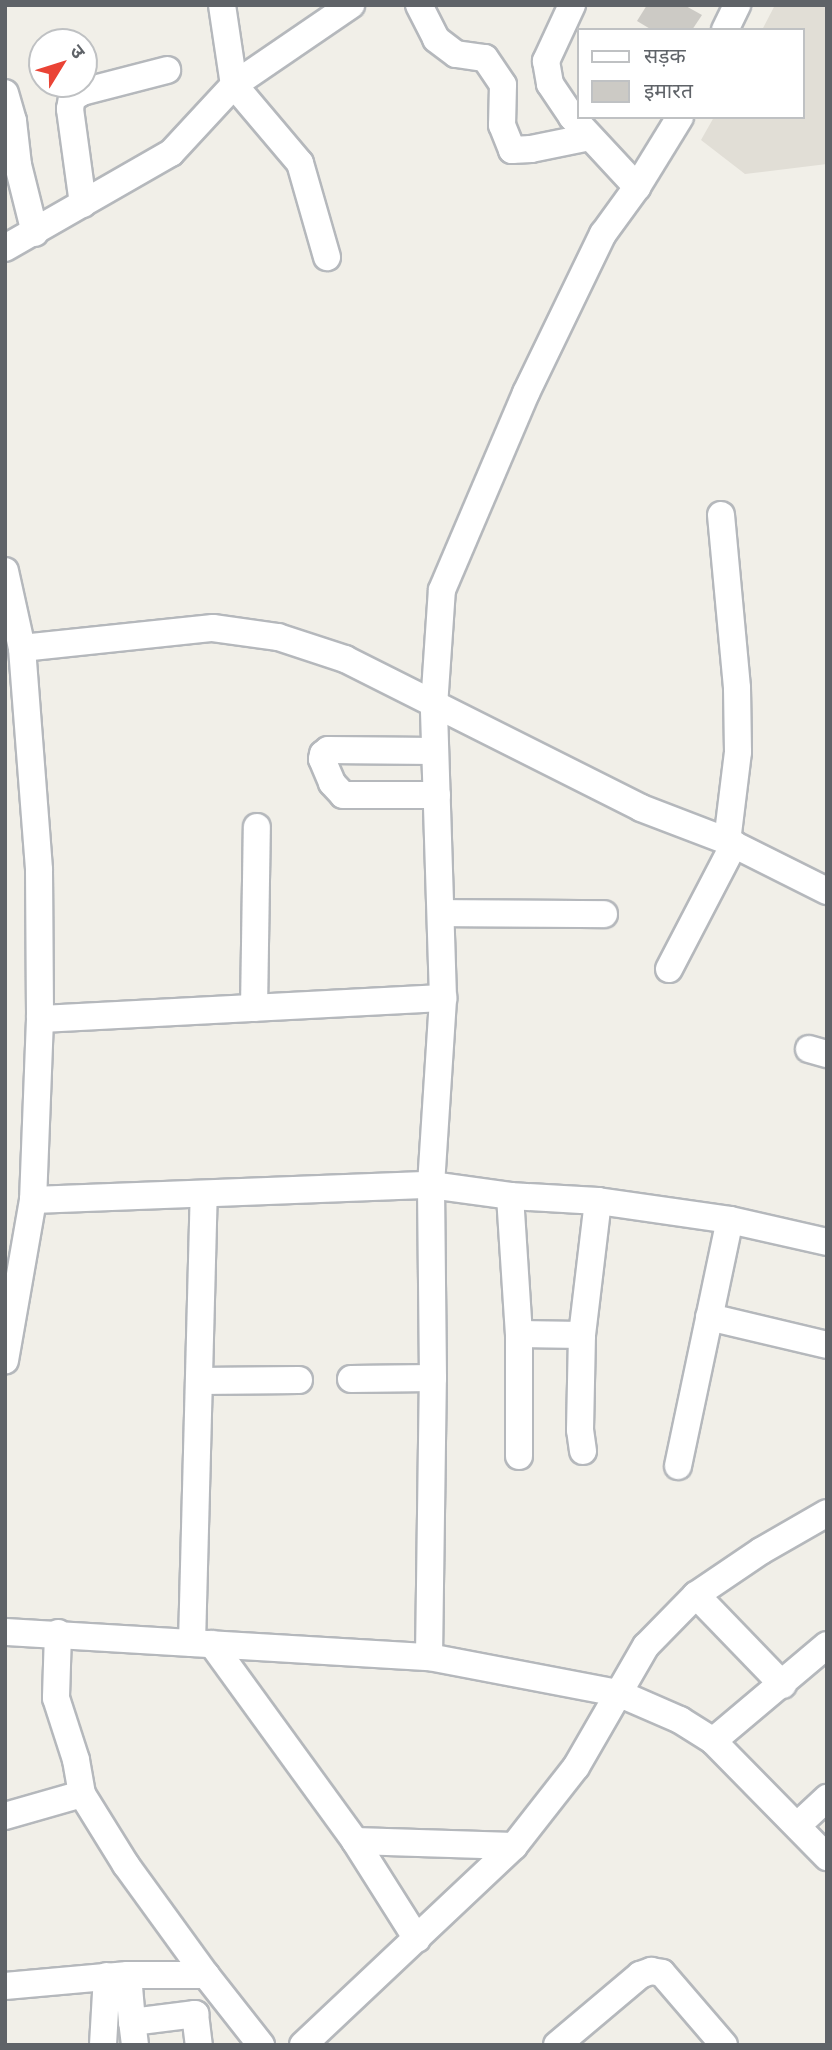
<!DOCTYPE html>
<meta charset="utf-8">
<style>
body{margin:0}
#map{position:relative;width:832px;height:2050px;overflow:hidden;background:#f1efe8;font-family:Quicksand,"Noto Sans Devanagari",sans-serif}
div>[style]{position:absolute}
.education>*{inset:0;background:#e1ded6}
.building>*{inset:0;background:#cccac5}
.roads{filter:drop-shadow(2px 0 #b5b8bc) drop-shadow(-2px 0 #b5b8bc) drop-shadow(0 2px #b5b8bc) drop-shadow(0 -2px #b5b8bc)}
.minor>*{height:26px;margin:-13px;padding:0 13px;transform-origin:13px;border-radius:13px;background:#fff}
span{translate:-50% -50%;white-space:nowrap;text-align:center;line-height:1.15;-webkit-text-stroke:6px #fff;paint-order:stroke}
.frame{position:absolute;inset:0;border:7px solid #5f6368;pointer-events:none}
.legend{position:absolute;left:577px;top:28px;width:228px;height:91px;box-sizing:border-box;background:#fff;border:2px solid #bfc1c3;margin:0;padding:9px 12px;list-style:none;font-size:21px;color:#5f6368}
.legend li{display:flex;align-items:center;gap:14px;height:35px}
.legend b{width:35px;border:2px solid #bfc1c3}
.north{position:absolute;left:28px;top:28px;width:70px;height:70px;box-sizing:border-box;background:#fff;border:2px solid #bfc1c3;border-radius:50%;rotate:52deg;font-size:19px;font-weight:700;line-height:28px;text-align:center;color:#5f6368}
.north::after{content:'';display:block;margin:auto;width:24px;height:32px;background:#ea4335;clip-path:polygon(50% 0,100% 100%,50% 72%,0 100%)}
</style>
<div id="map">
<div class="education">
<div style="clip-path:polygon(775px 5px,827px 5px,827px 164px,745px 174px,701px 140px,714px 117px,802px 117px,802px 30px,762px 30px)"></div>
</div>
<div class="building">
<div style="clip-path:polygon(647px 5px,684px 5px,702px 15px,692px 30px,652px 30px,637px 21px)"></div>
</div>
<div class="roads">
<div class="minor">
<div style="left:222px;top:5px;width:81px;rotate:81.5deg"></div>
<div style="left:234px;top:85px;width:102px;rotate:49.8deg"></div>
<div style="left:300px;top:163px;width:98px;rotate:74deg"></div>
<div style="left:419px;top:5px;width:38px;rotate:63deg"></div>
<div style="left:436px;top:39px;width:25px;rotate:37deg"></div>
<div style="left:456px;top:54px;width:29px;rotate:8deg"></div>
<div style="left:485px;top:58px;width:32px;rotate:56deg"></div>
<div style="left:503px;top:85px;width:40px;rotate:91.4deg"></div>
<div style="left:502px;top:125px;width:27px;rotate:68deg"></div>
<div style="left:512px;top:150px;width:19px;rotate:-3deg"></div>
<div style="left:531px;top:149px;width:60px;rotate:-11.5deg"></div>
<div style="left:572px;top:5px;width:62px;rotate:114.9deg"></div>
<div style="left:546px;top:61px;width:23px;rotate:80deg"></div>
<div style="left:550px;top:84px;width:40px;rotate:56deg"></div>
<div style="left:572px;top:117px;width:96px;rotate:47.1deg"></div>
<div style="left:725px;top:30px;width:28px;rotate:-64deg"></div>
<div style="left:5px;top:93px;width:29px;rotate:74deg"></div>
<div style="left:13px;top:121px;width:44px;rotate:83.5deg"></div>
<div style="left:18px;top:165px;width:70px;rotate:76deg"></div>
<div style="left:83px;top:204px;width:96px;rotate:-97.8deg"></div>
<div style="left:70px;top:109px;width:11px;rotate:-80deg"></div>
<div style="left:72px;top:98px;width:12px;rotate:-31deg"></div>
<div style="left:82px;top:92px;width:88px;rotate:-14.5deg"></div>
<div style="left:5px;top:248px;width:191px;rotate:-29.8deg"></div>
<div style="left:171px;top:153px;width:93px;rotate:-47.2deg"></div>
<div style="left:234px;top:85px;width:142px;rotate:-34.4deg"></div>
<div style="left:721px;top:515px;width:174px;rotate:84.7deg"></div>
<div style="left:737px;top:688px;width:64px;rotate:89.1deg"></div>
<div style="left:738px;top:752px;width:90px;rotate:97deg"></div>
<div style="left:5px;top:571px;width:79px;rotate:77.6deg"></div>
<div style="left:22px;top:648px;width:223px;rotate:85.6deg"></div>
<div style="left:39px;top:870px;width:149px;rotate:89.6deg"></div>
<div style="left:40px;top:1019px;width:181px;rotate:92.2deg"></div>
<div style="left:33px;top:1200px;width:163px;rotate:99.9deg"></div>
<div style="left:22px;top:648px;width:192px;rotate:-6deg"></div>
<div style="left:213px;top:628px;width:66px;rotate:7.9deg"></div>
<div style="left:278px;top:637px;width:71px;rotate:18.2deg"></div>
<div style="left:345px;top:659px;width:331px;rotate:26.7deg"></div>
<div style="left:641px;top:808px;width:92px;rotate:21deg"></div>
<div style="left:727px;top:841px;width:112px;rotate:26.6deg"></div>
<div style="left:435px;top:751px;width:107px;rotate:-179.5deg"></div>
<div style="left:328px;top:750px;width:6px;rotate:141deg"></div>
<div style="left:323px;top:754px;width:5px;rotate:101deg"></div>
<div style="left:322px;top:759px;width:26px;rotate:67deg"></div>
<div style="left:332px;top:783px;width:16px;rotate:47deg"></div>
<div style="left:343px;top:795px;width:94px"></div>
<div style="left:442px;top:913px;width:162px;rotate:0.4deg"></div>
<div style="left:669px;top:969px;width:141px;rotate:-62.5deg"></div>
<div style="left:254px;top:1008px;width:181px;rotate:-89.1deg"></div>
<div style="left:40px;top:1019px;width:404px;rotate:-3deg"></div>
<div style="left:809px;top:1049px;width:19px;rotate:16deg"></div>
<div style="left:510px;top:1196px;width:138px;rotate:86.3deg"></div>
<div style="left:519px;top:1334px;width:122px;rotate:90deg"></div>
<div style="left:33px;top:1200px;width:398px;rotate:-2.2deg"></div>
<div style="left:431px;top:1185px;width:80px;rotate:7.9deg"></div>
<div style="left:510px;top:1196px;width:88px;rotate:3.3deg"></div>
<div style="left:598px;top:1201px;width:133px;rotate:8.2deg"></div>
<div style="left:730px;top:1220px;width:99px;rotate:12.8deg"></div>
<div style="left:709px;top:1317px;width:121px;rotate:13.3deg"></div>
<div style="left:519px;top:1334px;width:63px;rotate:0.9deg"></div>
<div style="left:351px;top:1379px;width:82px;rotate:-0.7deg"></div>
<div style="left:199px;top:1381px;width:100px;rotate:-0.6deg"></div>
<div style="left:583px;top:1451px;width:21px;rotate:-98deg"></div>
<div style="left:580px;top:1430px;width:95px;rotate:-88.8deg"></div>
<div style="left:582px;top:1335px;width:135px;rotate:-83.2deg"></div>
<div style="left:678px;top:1466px;width:251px;rotate:-78.1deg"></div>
<div style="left:696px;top:1595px;width:125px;rotate:46deg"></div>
<div style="left:5px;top:1632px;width:425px;rotate:3.4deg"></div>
<div style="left:429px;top:1657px;width:192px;rotate:10.8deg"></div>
<div style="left:618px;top:1693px;width:68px;rotate:23.5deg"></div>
<div style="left:680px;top:1720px;width:39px;rotate:32deg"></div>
<div style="left:713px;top:1741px;width:163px;rotate:45.5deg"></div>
<div style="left:58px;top:1633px;width:65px;rotate:91.8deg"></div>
<div style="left:56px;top:1698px;width:65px;rotate:72.1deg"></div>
<div style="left:76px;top:1760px;width:35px;rotate:80deg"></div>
<div style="left:82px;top:1794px;width:84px;rotate:58.2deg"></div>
<div style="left:126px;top:1865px;width:136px;rotate:54deg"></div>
<div style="left:206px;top:1975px;width:89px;rotate:51.8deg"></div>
<div style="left:192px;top:1643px;width:449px;rotate:-88.5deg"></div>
<div style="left:212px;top:1644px;width:243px;rotate:54deg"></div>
<div style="left:355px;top:1841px;width:116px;rotate:57.7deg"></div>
<div style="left:429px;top:1657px;width:279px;rotate:-89.2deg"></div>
<div style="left:433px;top:1378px;width:193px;rotate:-90.6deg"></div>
<div style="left:431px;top:1185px;width:187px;rotate:-86.3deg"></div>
<div style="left:443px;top:998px;width:292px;rotate:-91.8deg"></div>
<div style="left:434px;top:706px;width:116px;rotate:-86.1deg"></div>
<div style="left:442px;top:590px;width:214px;rotate:-66.9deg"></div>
<div style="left:526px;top:393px;width:177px;rotate:-64.2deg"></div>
<div style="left:603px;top:234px;width:58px;rotate:-54.1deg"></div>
<div style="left:637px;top:187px;width:82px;rotate:-58.4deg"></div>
<div style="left:713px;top:1741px;width:149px;rotate:-40.1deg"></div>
<div style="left:5px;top:1816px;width:80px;rotate:-15.9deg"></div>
<div style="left:798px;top:1825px;width:40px;rotate:-43deg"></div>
<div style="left:355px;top:1841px;width:159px;rotate:1.8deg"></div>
<div style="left:128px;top:1975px;width:47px;rotate:85.1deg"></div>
<div style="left:5px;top:1986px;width:123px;rotate:-5.1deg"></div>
<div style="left:128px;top:1975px;width:78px"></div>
<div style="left:103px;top:2045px;width:69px;rotate:-86.7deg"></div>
<div style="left:135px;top:2045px;width:23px;rotate:-97deg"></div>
<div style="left:132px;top:2022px;width:64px;rotate:-7.2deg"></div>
<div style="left:195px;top:2014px;width:31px;rotate:83deg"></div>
<div style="left:303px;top:2045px;width:290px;rotate:-43.3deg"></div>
<div style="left:514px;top:1846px;width:100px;rotate:-51.9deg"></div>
<div style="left:576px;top:1767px;width:140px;rotate:-60deg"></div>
<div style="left:646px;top:1646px;width:71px;rotate:-45.6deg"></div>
<div style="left:696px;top:1595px;width:78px;rotate:-34.1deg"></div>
<div style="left:761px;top:1551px;width:76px;rotate:-29.9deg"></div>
<div style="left:557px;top:2045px;width:109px;rotate:-40.1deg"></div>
<div style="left:640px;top:1975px;width:12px;rotate:-20deg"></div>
<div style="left:651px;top:1971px;width:11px;rotate:10deg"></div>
<div style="left:662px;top:1973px;width:95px;rotate:49.3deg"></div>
</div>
</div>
<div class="frame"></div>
<ul class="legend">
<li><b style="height:9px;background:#fff"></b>सड़क</li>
<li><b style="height:19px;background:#cccac5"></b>इमारत</li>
</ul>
<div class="north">उ</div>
</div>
